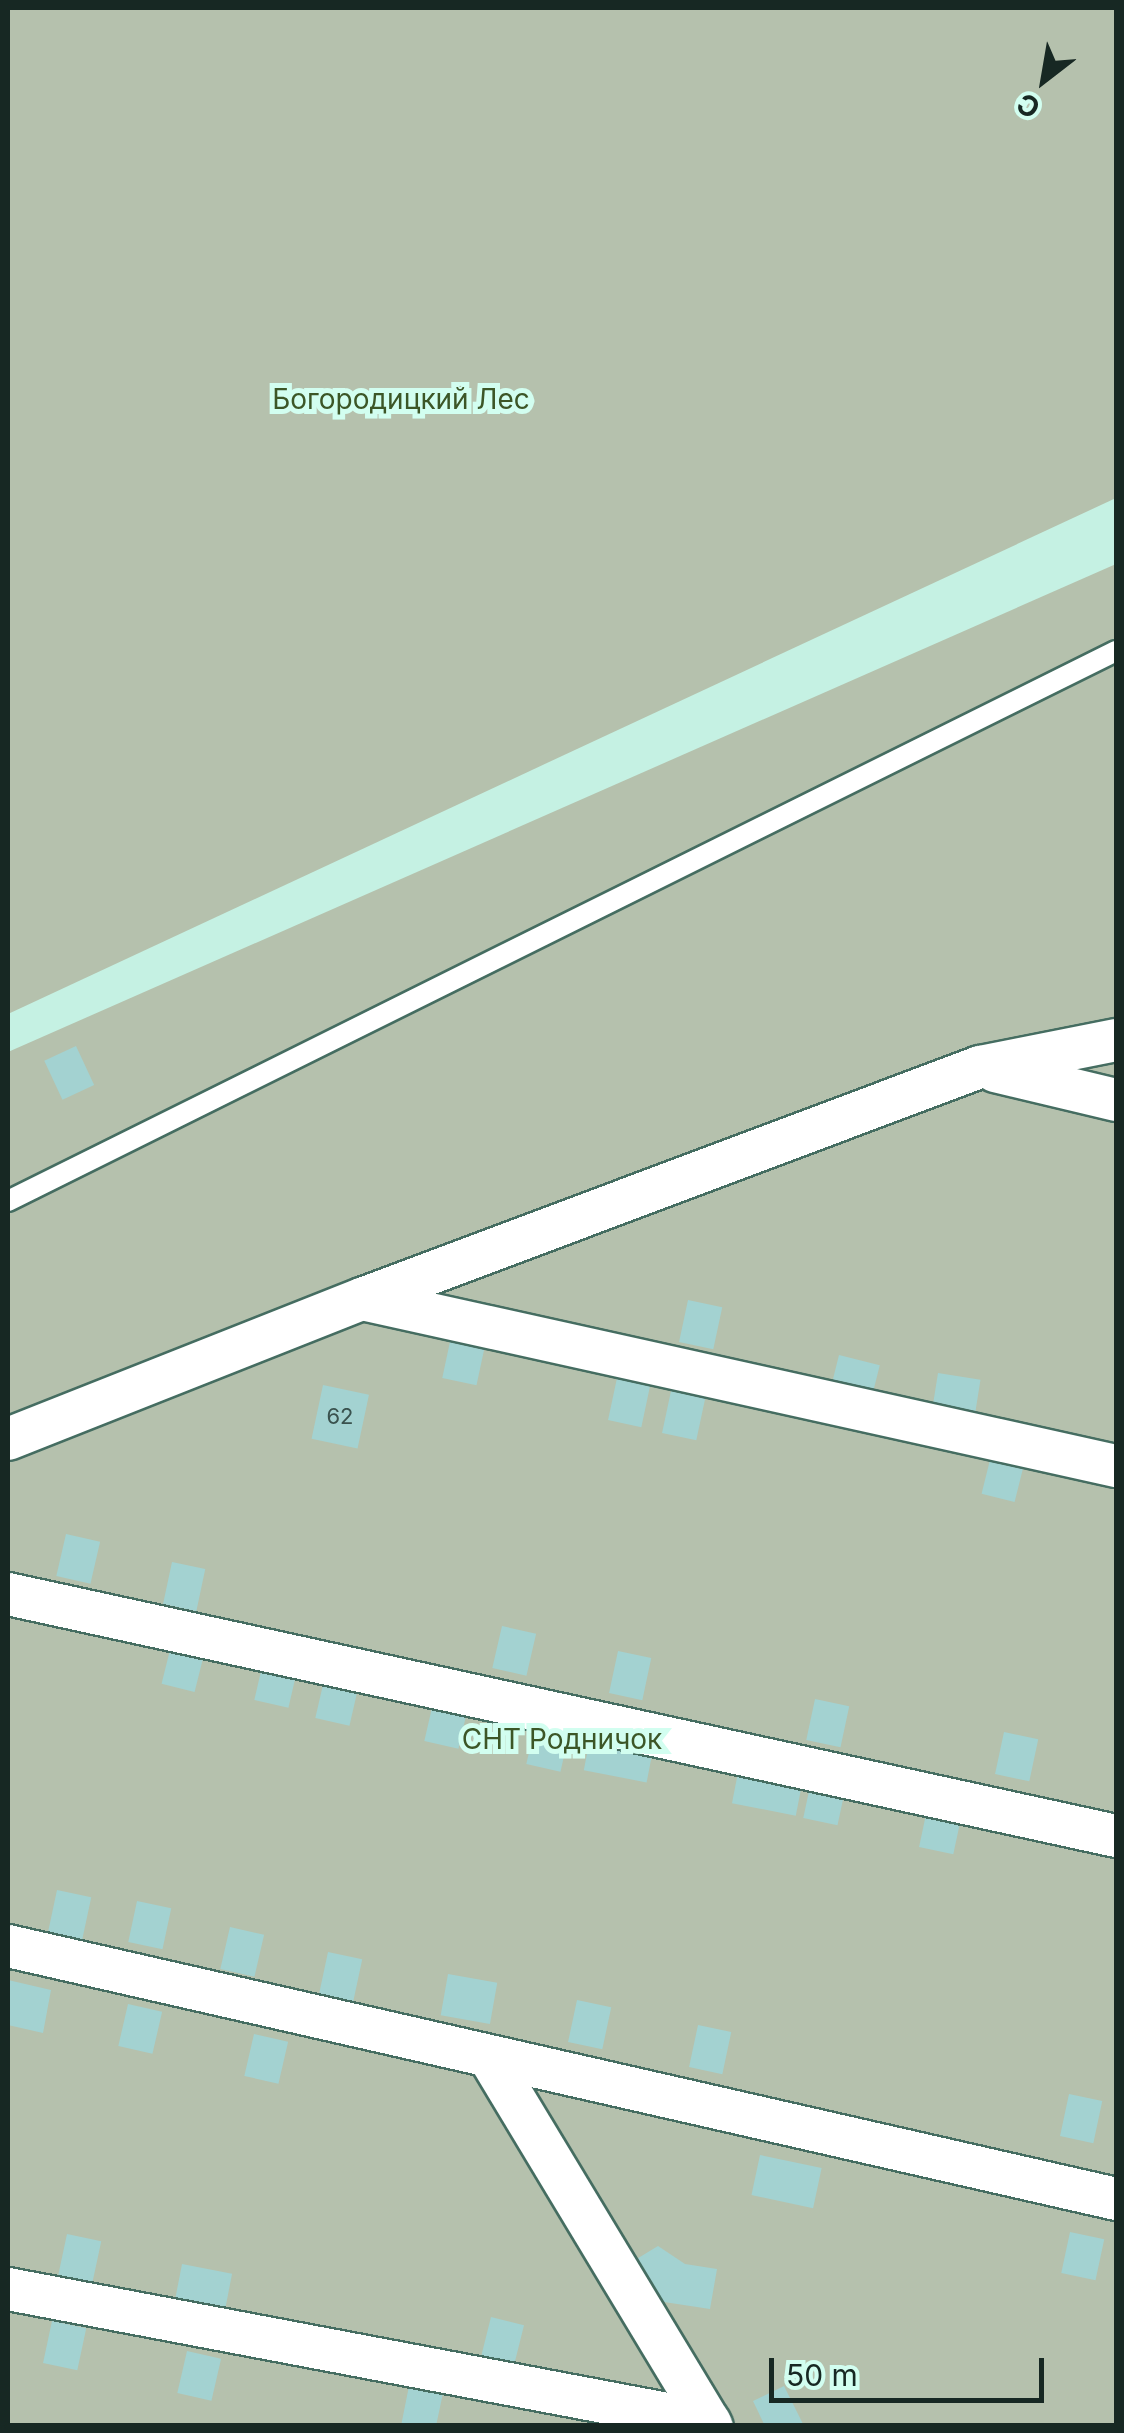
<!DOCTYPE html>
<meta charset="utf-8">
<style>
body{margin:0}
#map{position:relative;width:1124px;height:2433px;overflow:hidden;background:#c5f1e3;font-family:Inter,sans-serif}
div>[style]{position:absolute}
.green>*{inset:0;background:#b5c1ad}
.building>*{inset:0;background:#a3d2d1;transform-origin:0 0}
.roads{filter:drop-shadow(2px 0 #456d61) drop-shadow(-2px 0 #456d61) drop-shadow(0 2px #456d61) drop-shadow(0 -2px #456d61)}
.lane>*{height:20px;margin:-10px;padding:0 10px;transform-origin:10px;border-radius:10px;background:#fff}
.street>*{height:42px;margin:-21px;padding:0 21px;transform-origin:21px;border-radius:21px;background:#fff}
span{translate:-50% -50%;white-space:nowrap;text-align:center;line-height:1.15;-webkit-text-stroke:10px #d2fef0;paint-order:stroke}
.number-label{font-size:22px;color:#3a524e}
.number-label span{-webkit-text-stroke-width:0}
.park-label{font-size:28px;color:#3c5627}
.frame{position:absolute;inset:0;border:10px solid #172823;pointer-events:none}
.north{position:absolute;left:994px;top:30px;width:100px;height:100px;-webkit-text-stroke:8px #d2fef0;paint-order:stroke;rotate:211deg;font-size:28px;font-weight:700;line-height:40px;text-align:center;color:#172823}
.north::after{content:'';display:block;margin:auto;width:35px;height:45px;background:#172823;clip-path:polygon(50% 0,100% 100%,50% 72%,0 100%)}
.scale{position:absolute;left:769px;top:2358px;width:275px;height:45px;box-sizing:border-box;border:5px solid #172823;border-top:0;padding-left:12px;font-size:30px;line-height:35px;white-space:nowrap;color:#172823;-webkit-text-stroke:8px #d2fef0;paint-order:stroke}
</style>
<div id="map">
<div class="green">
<div style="clip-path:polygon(8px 8px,1116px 8px,1116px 498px,8px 1014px)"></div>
<div style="clip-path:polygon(1116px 564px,1116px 2425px,8px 2425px,8px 1052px)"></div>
</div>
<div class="building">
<div style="left:76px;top:1046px;width:43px;height:35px;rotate:65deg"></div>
<div style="left:688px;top:1300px;width:35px;height:43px;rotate:12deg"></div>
<div style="left:451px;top:1337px;width:35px;height:42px;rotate:12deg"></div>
<div style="left:839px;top:1355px;width:42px;height:35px;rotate:14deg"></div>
<div style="left:938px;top:1373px;width:43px;height:35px;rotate:9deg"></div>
<div style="left:617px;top:1378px;width:34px;height:43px;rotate:12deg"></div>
<div style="left:323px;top:1385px;width:47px;height:55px;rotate:12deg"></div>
<div style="left:671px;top:1391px;width:35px;height:43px;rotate:12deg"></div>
<div style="left:992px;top:1452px;width:34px;height:43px;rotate:14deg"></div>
<div style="left:66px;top:1534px;width:35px;height:43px;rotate:13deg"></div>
<div style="left:172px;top:1562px;width:34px;height:43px;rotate:12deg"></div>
<div style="left:502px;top:1626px;width:35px;height:43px;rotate:13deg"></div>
<div style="left:172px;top:1642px;width:34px;height:43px;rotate:14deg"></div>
<div style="left:618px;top:1651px;width:34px;height:43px;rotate:12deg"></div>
<div style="left:264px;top:1658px;width:35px;height:43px;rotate:13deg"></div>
<div style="left:325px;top:1676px;width:35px;height:43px;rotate:13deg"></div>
<div style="left:434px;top:1699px;width:35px;height:43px;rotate:13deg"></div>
<div style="left:815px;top:1699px;width:35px;height:42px;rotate:12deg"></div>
<div style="left:536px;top:1722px;width:35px;height:43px;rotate:13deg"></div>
<div style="left:592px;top:1728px;width:64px;height:43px;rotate:11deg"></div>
<div style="left:1004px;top:1732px;width:35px;height:43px;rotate:12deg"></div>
<div style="left:740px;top:1762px;width:65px;height:42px;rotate:11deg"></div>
<div style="left:812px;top:1777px;width:35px;height:42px;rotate:12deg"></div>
<div style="left:928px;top:1805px;width:35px;height:43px;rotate:12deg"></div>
<div style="left:57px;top:1890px;width:35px;height:43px;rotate:12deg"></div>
<div style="left:137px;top:1901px;width:35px;height:42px;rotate:12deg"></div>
<div style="left:230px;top:1927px;width:35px;height:43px;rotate:13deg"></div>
<div style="left:328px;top:1952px;width:35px;height:43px;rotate:12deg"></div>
<div style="left:448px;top:1974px;width:50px;height:42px;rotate:10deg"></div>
<div style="clip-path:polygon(8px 1980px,51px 1990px,43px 2033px,8px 2025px)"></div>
<div style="left:577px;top:2000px;width:35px;height:43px;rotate:12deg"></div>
<div style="left:128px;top:2004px;width:35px;height:43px;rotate:13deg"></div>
<div style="left:698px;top:2025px;width:34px;height:43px;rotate:12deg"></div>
<div style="left:254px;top:2034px;width:35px;height:43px;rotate:13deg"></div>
<div style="left:1069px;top:2094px;width:34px;height:43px;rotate:12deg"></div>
<div style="left:760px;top:2155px;width:63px;height:41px;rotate:12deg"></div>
<div style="left:1070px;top:2232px;width:35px;height:42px;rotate:12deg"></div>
<div style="left:67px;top:2234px;width:35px;height:43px;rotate:12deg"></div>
<div style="clip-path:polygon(658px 2246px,685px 2264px,717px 2269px,710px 2309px,651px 2300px,630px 2263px)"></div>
<div style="left:182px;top:2264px;width:51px;height:45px;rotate:11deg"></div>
<div style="left:491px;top:2317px;width:34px;height:43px;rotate:14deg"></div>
<div style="left:52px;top:2321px;width:35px;height:43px;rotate:12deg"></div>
<div style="left:187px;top:2351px;width:35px;height:43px;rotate:13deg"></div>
<div style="clip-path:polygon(409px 2386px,443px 2393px,436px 2426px,401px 2426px)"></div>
<div style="clip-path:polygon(784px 2386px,803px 2424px,765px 2426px,753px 2401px)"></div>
</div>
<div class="roads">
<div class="lane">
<div style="left:8px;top:1201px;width:1237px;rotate:-26.4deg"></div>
</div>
<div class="street">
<div style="left:995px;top:1071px;width:124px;rotate:13.5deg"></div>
<div style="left:362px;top:1299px;width:772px;rotate:12.49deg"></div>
<div style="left:8px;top:1439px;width:381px;rotate:-21.6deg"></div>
<div style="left:362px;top:1299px;width:660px;rotate:-20.58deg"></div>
<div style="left:980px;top:1067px;width:139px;rotate:-11.2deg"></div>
<div style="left:8px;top:1594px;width:1134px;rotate:12.32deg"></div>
<div style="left:8px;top:1946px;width:1137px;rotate:12.86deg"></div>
<div style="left:489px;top:2057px;width:431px;rotate:58.9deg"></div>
<div style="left:8px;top:2289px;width:714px;rotate:10.74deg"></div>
</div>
</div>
<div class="number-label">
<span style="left:340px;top:1417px">62</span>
</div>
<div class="park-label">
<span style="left:401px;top:399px">Богородицкий Лес</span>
<span style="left:562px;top:1739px">СНТ Родничок</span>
</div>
<div class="frame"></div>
<div class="north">С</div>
<div class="scale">50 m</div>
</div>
